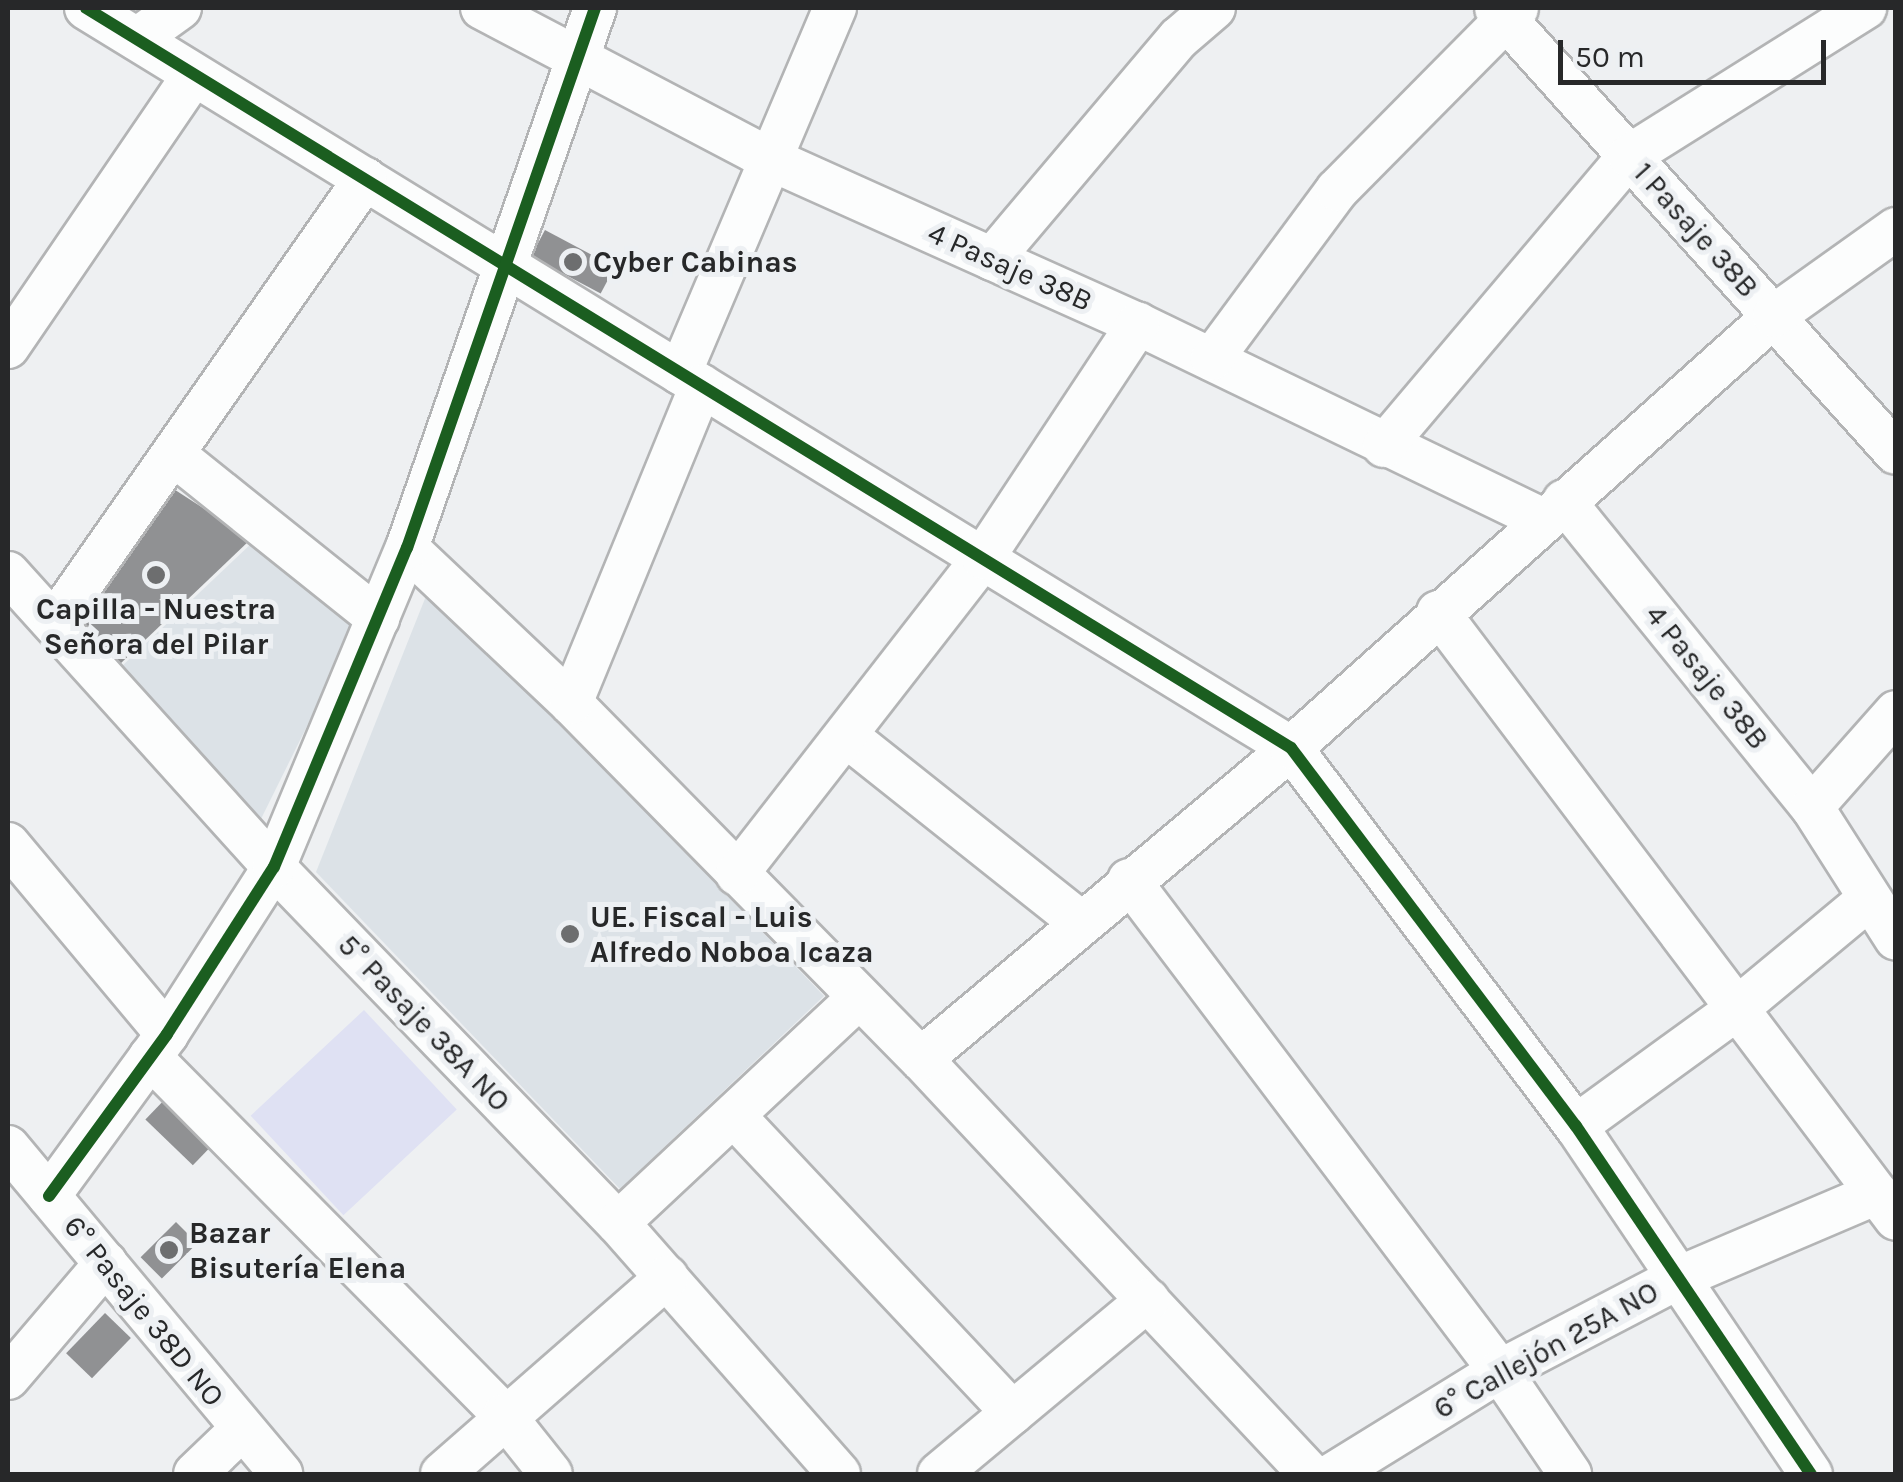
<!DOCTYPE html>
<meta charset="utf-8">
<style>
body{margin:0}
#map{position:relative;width:1903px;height:1482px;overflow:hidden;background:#eef0f2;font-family:Karla,sans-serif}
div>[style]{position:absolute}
.built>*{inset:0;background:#dce2e7}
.green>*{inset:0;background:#dfe1f3;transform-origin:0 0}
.building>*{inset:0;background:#909193;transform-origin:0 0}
.roads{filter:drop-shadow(2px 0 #b3b4b5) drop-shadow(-2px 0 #b3b4b5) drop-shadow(0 2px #b3b4b5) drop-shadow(0 -2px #b3b4b5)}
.minor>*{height:42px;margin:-21px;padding:0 21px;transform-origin:21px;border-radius:21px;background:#fcfdfd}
.cycleway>*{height:12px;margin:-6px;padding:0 6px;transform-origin:6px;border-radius:6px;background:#1b5e20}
.dots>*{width:28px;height:28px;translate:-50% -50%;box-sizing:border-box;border:5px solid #edf0f3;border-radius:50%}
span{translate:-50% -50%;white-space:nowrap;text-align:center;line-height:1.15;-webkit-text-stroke:10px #edf0f3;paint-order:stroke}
.street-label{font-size:30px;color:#272829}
.poi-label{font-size:30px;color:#272829;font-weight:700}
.left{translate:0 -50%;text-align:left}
.frame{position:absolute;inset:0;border:10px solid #272829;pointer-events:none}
.scale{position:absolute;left:1558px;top:40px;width:268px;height:45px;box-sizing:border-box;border:5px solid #272829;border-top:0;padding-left:12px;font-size:30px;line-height:35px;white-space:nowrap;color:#272829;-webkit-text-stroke:8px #edf0f3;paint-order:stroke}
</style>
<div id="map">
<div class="built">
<div style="clip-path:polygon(254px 541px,358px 623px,260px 821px,122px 666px)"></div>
<div style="clip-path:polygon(430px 586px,824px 996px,620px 1189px,316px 872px)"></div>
</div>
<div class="green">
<div style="left:364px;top:1010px;width:136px;height:155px;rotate:47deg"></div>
</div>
<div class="building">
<div style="left:545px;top:230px;width:79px;height:30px;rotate:28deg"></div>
<div style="clip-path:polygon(169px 486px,251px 539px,120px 664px,70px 611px)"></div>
<div style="left:169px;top:1095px;width:66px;height:34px;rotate:44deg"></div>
<div style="left:176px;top:1222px;width:30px;height:50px;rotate:45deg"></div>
<div style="left:105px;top:1313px;width:36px;height:56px;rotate:44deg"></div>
</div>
<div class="roads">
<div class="minor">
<div style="left:86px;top:8px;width:1414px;rotate:31.55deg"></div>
<div style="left:1291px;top:748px;width:473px;rotate:53deg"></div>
<div style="left:1576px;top:1126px;width:420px;rotate:56deg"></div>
<div style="left:482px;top:8px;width:325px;rotate:27.7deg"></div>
<div style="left:770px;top:159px;width:403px;rotate:24.2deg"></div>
<div style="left:1138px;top:324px;width:448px;rotate:25.8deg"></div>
<div style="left:1496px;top:8px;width:598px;rotate:48.05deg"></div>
<div style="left:137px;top:39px;width:53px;rotate:-35.8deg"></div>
<div style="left:992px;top:259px;width:289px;rotate:-49.8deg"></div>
<div style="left:1179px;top:38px;width:46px;rotate:-40.6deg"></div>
<div style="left:8px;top:347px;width:327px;rotate:-55.7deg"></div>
<div style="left:1212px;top:359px;width:210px;rotate:-53.5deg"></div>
<div style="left:1337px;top:190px;width:256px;rotate:-45.3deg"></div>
<div style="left:680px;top:373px;width:397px;rotate:-67deg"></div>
<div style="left:1384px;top:446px;width:380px;rotate:-49.8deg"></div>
<div style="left:1629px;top:156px;width:279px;rotate:-32.1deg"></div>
<div style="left:173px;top:454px;width:263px;rotate:38.7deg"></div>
<div style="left:1564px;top:501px;width:394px;rotate:51deg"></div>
<div style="left:1812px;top:807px;width:156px;rotate:57.5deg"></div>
<div style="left:407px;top:548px;width:226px;rotate:43.4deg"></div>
<div style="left:571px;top:703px;width:499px;rotate:45.5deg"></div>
<div style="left:921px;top:1059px;width:569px;rotate:46.85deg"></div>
<div style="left:8px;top:573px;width:396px;rotate:47.9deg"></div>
<div style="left:274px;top:867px;width:495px;rotate:46deg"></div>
<div style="left:618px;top:1223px;width:334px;rotate:48.6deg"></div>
<div style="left:1438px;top:612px;width:760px;rotate:52.96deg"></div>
<div style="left:55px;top:622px;width:541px;rotate:-55.02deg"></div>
<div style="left:571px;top:703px;width:343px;rotate:-67.7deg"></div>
<div style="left:849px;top:738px;width:294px;rotate:38.5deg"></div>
<div style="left:1812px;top:807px;width:127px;rotate:-48.5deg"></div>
<div style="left:8px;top:844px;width:248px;rotate:50.1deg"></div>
<div style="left:737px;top:874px;width:400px;rotate:-52.1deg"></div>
<div style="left:983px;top:558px;width:281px;rotate:-56.5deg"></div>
<div style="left:1129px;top:880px;width:615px;rotate:52.93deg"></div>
<div style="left:1500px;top:1371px;width:125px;rotate:55.8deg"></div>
<div style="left:150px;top:1057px;width:503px;rotate:45.32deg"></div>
<div style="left:504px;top:1415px;width:75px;rotate:51.5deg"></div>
<div style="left:921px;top:1059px;width:483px;rotate:-40deg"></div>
<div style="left:1291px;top:748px;width:648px;rotate:-41.81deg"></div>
<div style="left:1774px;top:316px;width:150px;rotate:-35.5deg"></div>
<div style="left:734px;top:1116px;width:407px;rotate:46.8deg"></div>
<div style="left:1576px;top:1126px;width:195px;rotate:-36deg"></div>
<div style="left:1734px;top:1011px;width:175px;rotate:-39.7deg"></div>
<div style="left:8px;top:1147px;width:426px;rotate:50.1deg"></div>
<div style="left:49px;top:1196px;width:200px;rotate:-53.9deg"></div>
<div style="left:167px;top:1034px;width:198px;rotate:-57.4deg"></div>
<div style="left:274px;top:867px;width:346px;rotate:-67.4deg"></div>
<div style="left:407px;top:548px;width:572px;rotate:-70.8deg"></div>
<div style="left:618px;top:1223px;width:326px;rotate:-43.1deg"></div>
<div style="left:8px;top:1378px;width:151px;rotate:-49.6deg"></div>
<div style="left:195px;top:1474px;width:65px;rotate:-43.8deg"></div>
<div style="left:442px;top:1474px;width:299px;rotate:-41.2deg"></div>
<div style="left:939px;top:1474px;width:272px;rotate:-39.8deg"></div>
<div style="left:1333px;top:1474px;width:196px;rotate:-31.7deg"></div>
<div style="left:1500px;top:1371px;width:201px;rotate:-27.6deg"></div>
<div style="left:1678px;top:1278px;width:216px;rotate:-23.1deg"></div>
</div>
</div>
<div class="cycleway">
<div style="left:86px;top:8px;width:1414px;rotate:31.55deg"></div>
<div style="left:1291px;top:748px;width:473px;rotate:53deg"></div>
<div style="left:1576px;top:1126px;width:420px;rotate:56deg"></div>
<div style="left:49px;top:1196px;width:200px;rotate:-53.9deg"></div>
<div style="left:167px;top:1034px;width:198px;rotate:-57.4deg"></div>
<div style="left:274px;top:867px;width:346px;rotate:-67.4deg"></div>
<div style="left:407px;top:548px;width:572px;rotate:-70.8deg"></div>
</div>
<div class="dots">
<div style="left:573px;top:262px;background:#6d6e6f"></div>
<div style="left:156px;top:575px;background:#6d6e6f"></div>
<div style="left:570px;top:934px;background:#6d6e6f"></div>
<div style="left:169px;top:1250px;background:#6d6e6f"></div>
</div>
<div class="street-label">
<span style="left:1696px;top:230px;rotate:48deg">1 Pasaje 38B</span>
<span style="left:1010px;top:267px;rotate:24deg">4 Pasaje 38B</span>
<span style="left:1707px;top:677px;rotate:51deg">4 Pasaje 38B</span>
<span style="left:424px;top:1023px;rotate:46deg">5° Pasaje 38A NO</span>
<span style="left:144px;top:1311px;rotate:51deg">6° Pasaje 38D NO</span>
<span style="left:1546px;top:1350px;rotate:-29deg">6° Callejón 25A NO</span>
</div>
<div class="poi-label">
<span class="left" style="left:593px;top:262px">Cyber Cabinas</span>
<span style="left:156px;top:626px">Capilla - Nuestra<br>Señora del Pilar</span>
<span class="left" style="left:590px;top:934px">UE. Fiscal - Luis<br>Alfredo Noboa Icaza</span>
<span class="left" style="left:189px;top:1250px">Bazar<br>Bisutería Elena</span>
</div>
<div class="frame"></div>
<div class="scale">50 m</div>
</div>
